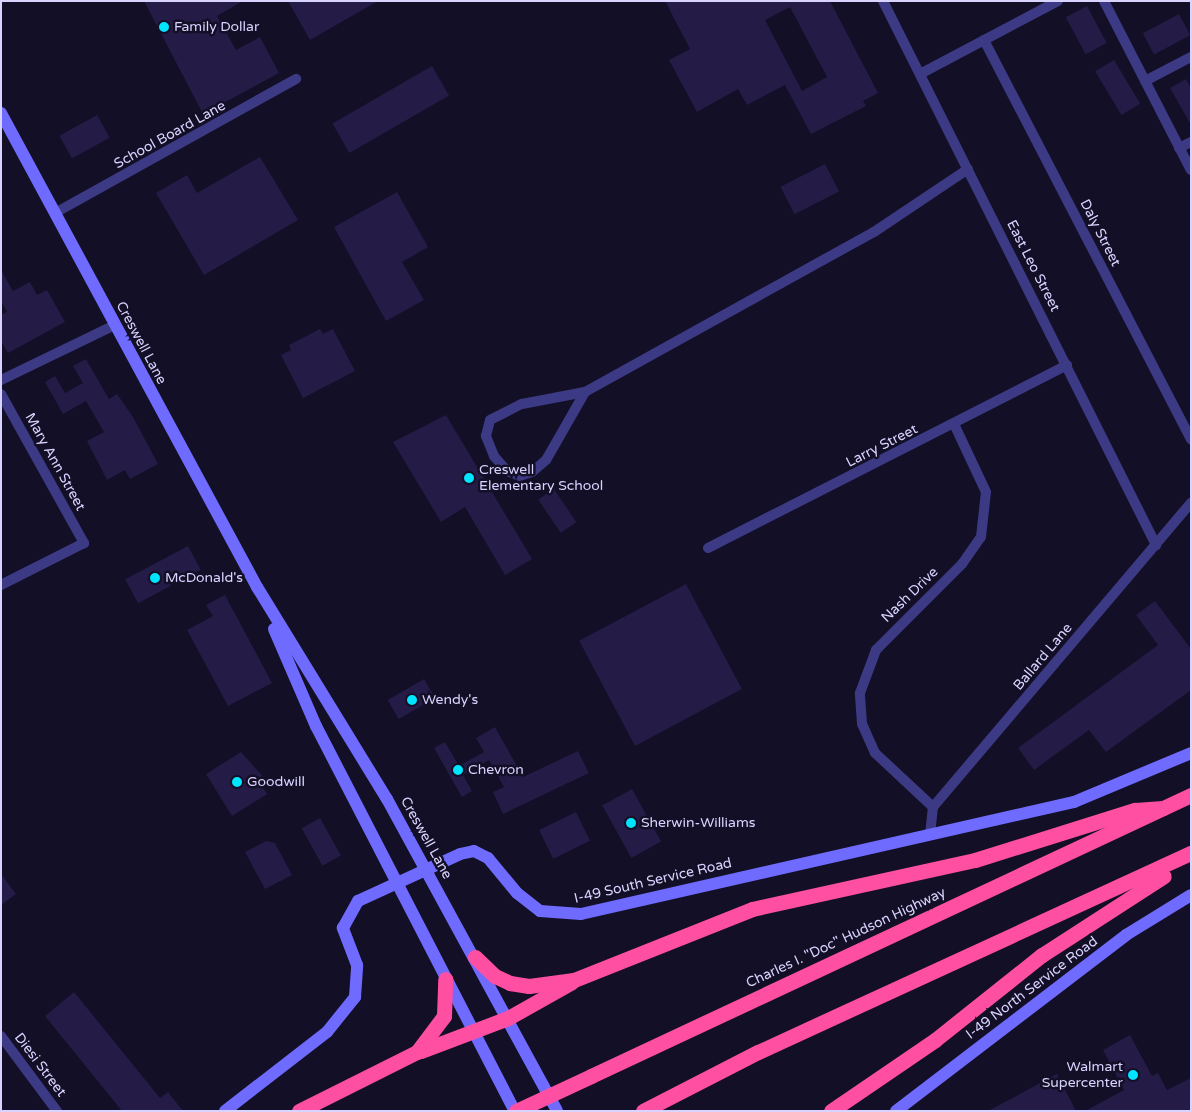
<!DOCTYPE html>
<style>
body{margin:0}
#map{position:relative;width:1192px;height:1112px;overflow:hidden;background:#130f26;font-family:"Varela Round",sans-serif}
div>[style]{position:absolute}
.building>*{inset:0;background:#241b47;transform-origin:0 0}
.street>*{height:10px;margin:-5px;padding:0 5px;transform-origin:5px;border-radius:5px;background:#3d3a85}
.secondary>*{height:12px;margin:-6px;padding:0 6px;transform-origin:6px;border-radius:6px;background:#6f6bff}
.highway>*{height:15px;margin:-7.5px;padding:0 7.5px;transform-origin:7.5px;border-radius:7.5px;background:#ff4fa3}
.highway-bridge>*{height:15px;margin:-7.5px;padding:0 7.5px;transform-origin:7.5px;border-radius:7.5px;background:#ff4fa3}
.dots>*{width:14px;height:14px;translate:-50% -50%;box-sizing:border-box;border:2px solid #130f26;border-radius:50%}
span{translate:-50% -50%;white-space:nowrap;text-align:center;line-height:1.15;-webkit-text-stroke:5px #130f26;paint-order:stroke}
.poi-label{font-size:14px;color:#d9d4ff}
.left{translate:0 -50%;text-align:left}
.right{translate:-100% -50%;text-align:right}
.street-label{font-size:14px;color:#d9d4ff}
.frame{position:absolute;inset:0;border:2px solid #d9d4ff;pointer-events:none}
</style>
<div id="map">
<div class="building">
<div style="clip-path:polygon(144px 1px,243px 1px,217px 16px,236px 50px,260px 37px,279px 73px,203px 114px)"></div>
<div style="clip-path:polygon(288px 1px,378px 1px,310px 40px)"></div>
<div style="clip-path:polygon(evenodd,665px 1px,830px 1px,878px 93px,863px 101px,866px 106px,811px 134px,785px 85px,747px 105px,738px 89px,697px 112px,669px 60px,690px 49px,665px 1px,790px 7px,827px 77px,802px 91px,765px 20px,790px 7px)"></div>
<div style="left:1087px;top:6px;width:42px;height:24px;rotate:62deg"></div>
<div style="left:1179px;top:14px;width:24px;height:41px;rotate:62deg"></div>
<div style="left:1114px;top:60px;width:51px;height:22px;rotate:59deg"></div>
<div style="left:432px;top:66px;width:34px;height:115px;rotate:60deg"></div>
<div style="clip-path:polygon(1186px 79px,1191px 88px,1191px 125px,1170px 88px)"></div>
<div style="left:97px;top:115px;width:26px;height:43px;rotate:61deg"></div>
<div style="clip-path:polygon(260px 157px,298px 220px,204px 275px,156px 193px,187px 175px,197px 193px)"></div>
<div style="left:825px;top:164px;width:31px;height:50px;rotate:63deg"></div>
<div style="clip-path:polygon(397px 192px,428px 247px,402px 262px,424px 300px,386px 321px,334px 227px)"></div>
<div style="clip-path:polygon(1px 270px,13px 291px,30px 282px,37px 295px,47px 290px,65px 322px,8px 353px,1px 341px,1px 315px,7px 312px,1px 301px)"></div>
<div style="clip-path:polygon(320px 329px,323px 334px,333px 329px,355px 371px,303px 398px,281px 355px,291px 350px,289px 345px)"></div>
<div style="clip-path:polygon(86px 359px,109px 399px,117px 394px,133px 417px,158px 464px,130px 479px,125px 470px,107px 480px,87px 441px,104px 432px,86px 401px,63px 414px,45px 382px,55px 376px,65px 393px,83px 383px,73px 366px)"></div>
<div style="clip-path:polygon(446px 415px,532px 559px,505px 575px,465px 507px,441px 522px,393px 442px)"></div>
<div style="left:554px;top:489px;width:40px;height:19px;rotate:56deg"></div>
<div style="left:188px;top:546px;width:27px;height:71px;rotate:62deg"></div>
<div style="left:686px;top:584px;width:119px;height:121px;rotate:62deg"></div>
<div style="clip-path:polygon(225px 595px,272px 683px,228px 706px,187px 630px,213px 616px,206px 605px)"></div>
<div style="clip-path:polygon(1155px 601px,1191px 649px,1191px 690px,1106px 752px,1089px 730px,1034px 770px,1018px 748px,1158px 645px,1136px 615px)"></div>
<div style="left:424px;top:679px;width:22px;height:42px;rotate:60deg"></div>
<div style="clip-path:polygon(495px 727px,523px 777px,578px 751px,589px 773px,503px 814px,493px 792px,504px 787px,489px 760px,463px 775px,472px 791px,462px 797px,434px 748px,445px 742px,459px 766px,484px 752px,476px 738px)"></div>
<div style="clip-path:polygon(241px 752px,266px 780px,261px 784px,267px 794px,232px 816px,206px 774px)"></div>
<div style="left:632px;top:789px;width:60px;height:34px;rotate:61deg"></div>
<div style="left:576px;top:812px;width:32px;height:41px;rotate:64deg"></div>
<div style="left:320px;top:818px;width:43px;height:21px;rotate:61deg"></div>
<div style="clip-path:polygon(266px 841px,275px 843px,292px 875px,265px 889px,245px 852px)"></div>
<div style="clip-path:polygon(1px 874px,16px 894px,1px 905px)"></div>
<div style="clip-path:polygon(74px 992px,160px 1098px,168px 1092px,183px 1111px,122px 1111px,45px 1016px)"></div>
<div style="clip-path:polygon(1130px 1035px,1152px 1076px,1158px 1073px,1167px 1090px,1191px 1078px,1191px 1111px,1085px 1111px,1124px 1090px,1103px 1050px)"></div>
<div style="clip-path:polygon(1057px 1074px,1076px 1111px,988px 1111px)"></div>
</div>
<div class="street">
<div style="left:883px;top:1px;width:609px;rotate:63.35deg"></div>
<div style="left:1104px;top:1px;width:190px;rotate:62.8deg"></div>
<div style="left:984px;top:40px;width:450px;rotate:62.6deg"></div>
<div style="left:920px;top:74px;width:156px;rotate:-27.9deg"></div>
<div style="left:1145px;top:81px;width:52px;rotate:-27.6deg"></div>
<div style="left:1179px;top:148px;width:13px;rotate:-27deg"></div>
<div style="left:55px;top:213px;width:276px;rotate:-29.1deg"></div>
<div style="left:1px;top:380px;width:127px;rotate:-25.8deg"></div>
<div style="left:585px;top:392px;width:330px;rotate:-29deg"></div>
<div style="left:874px;top:232px;width:113px;rotate:-33.8deg"></div>
<div style="left:585px;top:392px;width:78px;rotate:119.8deg"></div>
<div style="left:546px;top:460px;width:18px;rotate:139deg"></div>
<div style="left:532px;top:472px;width:13px;rotate:162deg"></div>
<div style="left:520px;top:476px;width:14px;rotate:-159deg"></div>
<div style="left:507px;top:471px;width:20px;rotate:-131deg"></div>
<div style="left:494px;top:456px;width:22px;rotate:-112deg"></div>
<div style="left:486px;top:436px;width:16px;rotate:-76deg"></div>
<div style="left:490px;top:420px;width:36px;rotate:-27deg"></div>
<div style="left:522px;top:404px;width:64px;rotate:-10.8deg"></div>
<div style="left:1px;top:394px;width:171px;rotate:60.9deg"></div>
<div style="left:84px;top:543px;width:93px;rotate:153.2deg"></div>
<div style="left:708px;top:548px;width:403px;rotate:-27deg"></div>
<div style="left:933px;top:807px;width:79px;rotate:-137deg"></div>
<div style="left:875px;top:753px;width:32px;rotate:-114deg"></div>
<div style="left:862px;top:724px;width:31px;rotate:-94deg"></div>
<div style="left:860px;top:693px;width:46px;rotate:-69.6deg"></div>
<div style="left:876px;top:650px;width:122px;rotate:-45deg"></div>
<div style="left:962px;top:564px;width:33px;rotate:-55deg"></div>
<div style="left:981px;top:537px;width:45px;rotate:-83.7deg"></div>
<div style="left:986px;top:492px;width:73px;rotate:-115.2deg"></div>
<div style="left:930px;top:835px;width:28px;rotate:-84deg"></div>
<div style="left:933px;top:807px;width:399px;rotate:-49.7deg"></div>
<div style="left:1px;top:1036px;width:94px;rotate:53.3deg"></div>
</div>
<div class="secondary">
<div style="left:1px;top:113px;width:539px;rotate:61.63deg"></div>
<div style="left:257px;top:587px;width:249px;rotate:58.5deg"></div>
<div style="left:387px;top:799px;width:355px;rotate:61.4deg"></div>
<div style="left:274px;top:629px;width:106px;rotate:66.6deg"></div>
<div style="left:316px;top:726px;width:433px;rotate:62.7deg"></div>
<div style="left:225px;top:1111px;width:129px;rotate:-37.8deg"></div>
<div style="left:327px;top:1032px;width:45px;rotate:-51.3deg"></div>
<div style="left:355px;top:997px;width:32px;rotate:-86deg"></div>
<div style="left:357px;top:965px;width:40px;rotate:-111deg"></div>
<div style="left:343px;top:928px;width:31px;rotate:-61deg"></div>
<div style="left:358px;top:901px;width:112px;rotate:-24.7deg"></div>
<div style="left:460px;top:854px;width:14px;rotate:-12deg"></div>
<div style="left:474px;top:851px;width:16px;rotate:27deg"></div>
<div style="left:488px;top:858px;width:45px;rotate:50.4deg"></div>
<div style="left:517px;top:893px;width:29px;rotate:38deg"></div>
<div style="left:540px;top:911px;width:41px;rotate:4.2deg"></div>
<div style="left:581px;top:914px;width:506px;rotate:-12.8deg"></div>
<div style="left:1074px;top:802px;width:127px;rotate:-22.7deg"></div>
<div style="left:896px;top:1111px;width:290px;rotate:-37.4deg"></div>
<div style="left:1126px;top:935px;width:76px;rotate:-31.6deg"></div>
</div>
<div class="highway">
<div style="left:475px;top:957px;width:28px;rotate:44deg"></div>
<div style="left:495px;top:976px;width:17px;rotate:25deg"></div>
<div style="left:510px;top:983px;width:19px;rotate:9deg"></div>
<div style="left:529px;top:986px;width:45px;rotate:-7.6deg"></div>
<div style="left:574px;top:980px;width:192px;rotate:-21.7deg"></div>
<div style="left:752px;top:909px;width:228px;rotate:-12.4deg"></div>
<div style="left:975px;top:860px;width:168px;rotate:-17.4deg"></div>
<div style="left:1135px;top:810px;width:28px;rotate:-4deg"></div>
<div style="left:421px;top:1051px;width:93px;rotate:-20.8deg"></div>
<div style="left:508px;top:1018px;width:73px;rotate:-29.4deg"></div>
<div style="left:591px;top:1076px;width:663px;rotate:-25.1deg"></div>
<div style="left:299px;top:1111px;width:132px;rotate:-26.6deg"></div>
<div style="left:417px;top:1052px;width:45px;rotate:-53.1deg"></div>
<div style="left:444px;top:1016px;width:37px;rotate:-88deg"></div>
<div style="left:643px;top:1111px;width:129px;rotate:-27.2deg"></div>
<div style="left:758px;top:1052px;width:477px;rotate:-24.7deg"></div>
<div style="left:831px;top:1111px;width:126px;rotate:-34.3deg"></div>
<div style="left:935px;top:1040px;width:137px;rotate:-38.5deg"></div>
<div style="left:1042px;top:955px;width:145px;rotate:-32.9deg"></div>
</div>
<div class="highway-bridge">
<div style="left:516px;top:1111px;width:83px;rotate:-25deg"></div>
</div>
<div class="dots">
<div style="left:164px;top:27px;background:#00e5ff"></div>
<div style="left:469px;top:478px;background:#00e5ff"></div>
<div style="left:155px;top:578px;background:#00e5ff"></div>
<div style="left:412px;top:700px;background:#00e5ff"></div>
<div style="left:458px;top:770px;background:#00e5ff"></div>
<div style="left:237px;top:782px;background:#00e5ff"></div>
<div style="left:631px;top:823px;background:#00e5ff"></div>
<div style="left:1133px;top:1075px;background:#00e5ff"></div>
</div>
<div class="poi-label">
<span class="left" style="left:174px;top:27px">Family Dollar</span>
<span class="left" style="left:479px;top:478px">Creswell<br>Elementary School</span>
<span class="left" style="left:165px;top:578px">McDonald's</span>
<span class="left" style="left:422px;top:700px">Wendy's</span>
<span class="left" style="left:468px;top:770px">Chevron</span>
<span class="left" style="left:247px;top:782px">Goodwill</span>
<span class="left" style="left:641px;top:823px">Sherwin-Williams</span>
<span class="right" style="left:1123px;top:1075px">Walmart<br>Supercenter</span>
</div>
<div class="street-label">
<span style="left:170px;top:135px;rotate:-29deg">School Board Lane</span>
<span style="left:1100px;top:233px;rotate:63deg">Daly Street</span>
<span style="left:1033px;top:266px;rotate:63deg">East Leo Street</span>
<span style="left:141px;top:343px;rotate:62deg">Creswell Lane</span>
<span style="left:882px;top:446px;rotate:-27deg">Larry Street</span>
<span style="left:55px;top:462px;rotate:61deg">Mary Ann Street</span>
<span style="left:910px;top:595px;rotate:-44deg">Nash Drive</span>
<span style="left:1043px;top:657px;rotate:-50deg">Ballard Lane</span>
<span style="left:426px;top:838px;rotate:61deg">Creswell Lane</span>
<span style="left:653px;top:881px;rotate:-13deg">I-49 South Service Road</span>
<span style="left:846px;top:938px;rotate:-25deg">Charles I. "Doc" Hudson Highway</span>
<span style="left:1032px;top:988px;rotate:-37deg">I-49 North Service Road</span>
<span style="left:40px;top:1065px;rotate:53deg">Diesi Street</span>
</div>
<div class="frame"></div>
</div>
